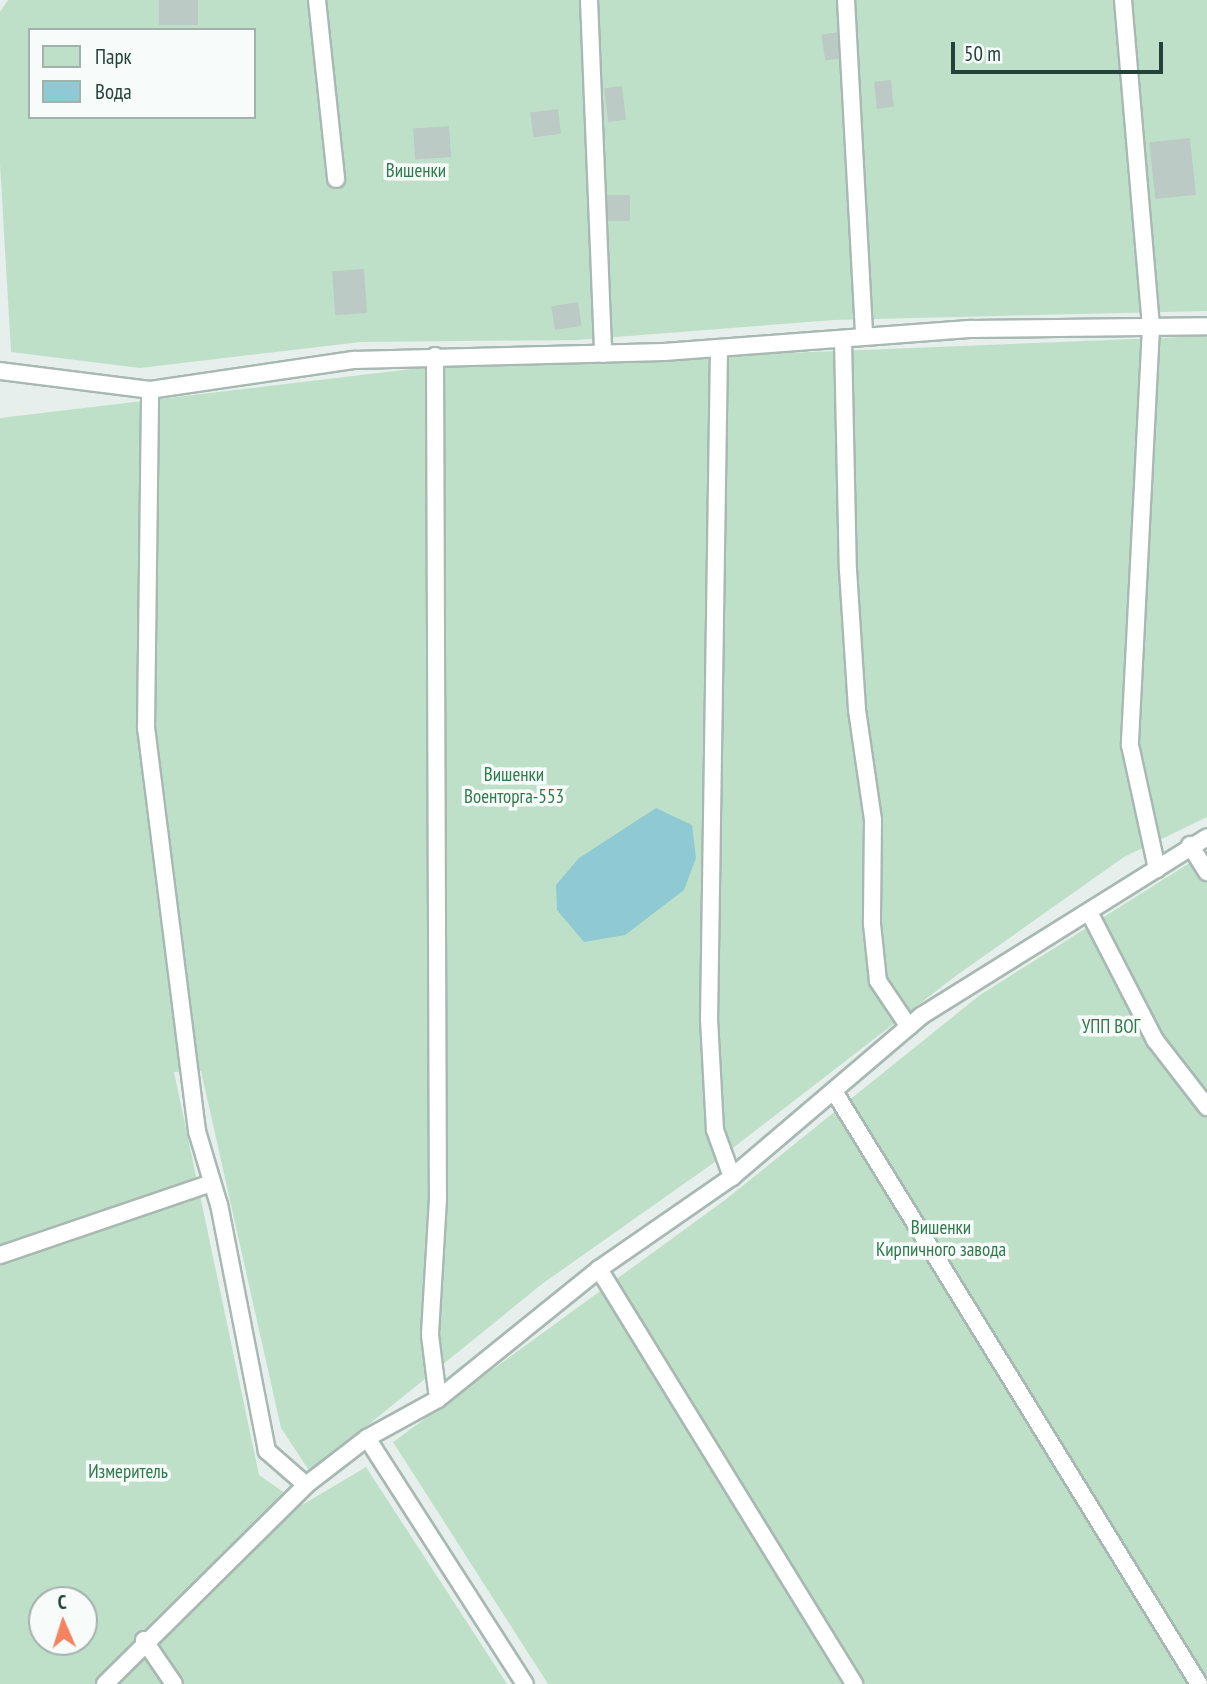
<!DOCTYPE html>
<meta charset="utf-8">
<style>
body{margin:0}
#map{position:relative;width:1207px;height:1684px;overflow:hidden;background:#e6efeb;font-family:"PT Sans Narrow",sans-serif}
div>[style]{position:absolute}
.green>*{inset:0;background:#bfe0c8}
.water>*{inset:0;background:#8ec9d4}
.building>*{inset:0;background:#bbcac4;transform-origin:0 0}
.roads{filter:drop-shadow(2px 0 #a8b8b2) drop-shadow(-2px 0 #a8b8b2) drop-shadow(0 2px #a8b8b2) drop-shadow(0 -2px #a8b8b2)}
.lane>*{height:16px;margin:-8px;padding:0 8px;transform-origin:8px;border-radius:8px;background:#fff}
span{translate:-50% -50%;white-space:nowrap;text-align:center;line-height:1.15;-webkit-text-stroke:7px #f7fbf9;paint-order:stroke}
.park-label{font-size:19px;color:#2d7a4b}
.legend{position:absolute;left:28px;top:28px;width:228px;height:91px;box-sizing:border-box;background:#f7fbf9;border:2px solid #a3b1ad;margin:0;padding:9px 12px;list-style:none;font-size:21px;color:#24423a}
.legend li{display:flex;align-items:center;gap:14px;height:35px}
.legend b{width:35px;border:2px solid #a3b1ad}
.north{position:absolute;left:28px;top:1586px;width:70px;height:70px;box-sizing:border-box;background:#f7fbf9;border:2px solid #a3b1ad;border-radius:50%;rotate:357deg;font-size:19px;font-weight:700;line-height:28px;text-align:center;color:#24423a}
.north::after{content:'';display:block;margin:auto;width:24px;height:32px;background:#f4845f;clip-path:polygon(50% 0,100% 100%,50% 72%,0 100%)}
.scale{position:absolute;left:951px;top:42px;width:212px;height:32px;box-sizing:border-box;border:4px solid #24423a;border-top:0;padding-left:9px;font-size:21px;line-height:24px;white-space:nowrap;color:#24423a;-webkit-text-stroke:5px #f7fbf9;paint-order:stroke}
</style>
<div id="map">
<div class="green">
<div style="clip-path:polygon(evenodd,8px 0,1207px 0,1207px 311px,834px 320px,577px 340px,361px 342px,140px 368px,11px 352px,0 164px,0 12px,8px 0,30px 30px,254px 30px,254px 117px,30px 117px,30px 30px)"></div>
<div style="clip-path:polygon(evenodd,1207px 336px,1207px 817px,1124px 857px,957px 975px,712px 1164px,542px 1284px,310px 1472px,281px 1428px,201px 1071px,174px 1072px,259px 1475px,302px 1505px,366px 1467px,507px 1684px,0 1684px,0 418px,420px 368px,1207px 336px,42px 1600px,84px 1600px,84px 1642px,42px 1642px,42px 1600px)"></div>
<div style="clip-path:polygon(1207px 852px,1207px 1684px,548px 1684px,393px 1442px,725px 1200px,980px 995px)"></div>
</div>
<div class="water">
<div style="clip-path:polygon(656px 808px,692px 825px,696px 858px,684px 890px,625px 935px,584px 942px,557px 910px,556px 885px,579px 858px)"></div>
</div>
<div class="building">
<div style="left:159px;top:0;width:39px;height:25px"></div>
<div style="left:839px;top:32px;width:26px;height:18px;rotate:81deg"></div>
<div style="left:891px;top:80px;width:27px;height:17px;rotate:84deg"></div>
<div style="left:622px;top:86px;width:34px;height:18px;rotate:83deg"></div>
<div style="left:558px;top:109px;width:25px;height:28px;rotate:83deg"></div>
<div style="left:449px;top:126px;width:31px;height:36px;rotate:86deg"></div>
<div style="left:1190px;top:138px;width:57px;height:41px;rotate:84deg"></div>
<div style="left:607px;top:195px;width:23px;height:26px"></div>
<div style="left:364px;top:269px;width:44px;height:32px;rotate:86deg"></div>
<div style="left:578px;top:302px;width:24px;height:27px;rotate:81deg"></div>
</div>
<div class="roads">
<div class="lane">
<div style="left:317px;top:0;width:180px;rotate:83.9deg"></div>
<div style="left:589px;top:0;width:354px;rotate:87.7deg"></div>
<div style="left:846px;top:0;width:336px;rotate:86.9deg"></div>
<div style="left:1123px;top:0;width:328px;rotate:85.1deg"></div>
<div style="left:1151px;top:327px;width:419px;rotate:92.9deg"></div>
<div style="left:1130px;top:745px;width:127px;rotate:77.7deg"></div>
<div style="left:843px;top:339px;width:231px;rotate:88.8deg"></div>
<div style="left:848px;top:570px;width:140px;rotate:86.3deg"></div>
<div style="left:857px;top:710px;width:111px;rotate:81.7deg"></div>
<div style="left:873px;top:820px;width:104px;rotate:90.6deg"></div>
<div style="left:872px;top:924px;width:57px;rotate:84deg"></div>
<div style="left:878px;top:981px;width:55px;rotate:56deg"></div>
<div style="left:719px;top:348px;width:671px;rotate:90.85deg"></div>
<div style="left:709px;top:1019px;width:111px;rotate:86.9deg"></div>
<div style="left:715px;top:1130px;width:50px;rotate:70.1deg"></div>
<div style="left:435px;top:356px;width:843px;rotate:89.8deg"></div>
<div style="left:438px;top:1199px;width:136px;rotate:93.4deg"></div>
<div style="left:430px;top:1335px;width:64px;rotate:82.9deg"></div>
<div style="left:0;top:371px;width:151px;rotate:7.2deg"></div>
<div style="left:1190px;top:845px;width:32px;rotate:58deg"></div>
<div style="left:1089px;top:912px;width:144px;rotate:62.7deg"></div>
<div style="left:1155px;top:1040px;width:85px;rotate:52.2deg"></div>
<div style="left:835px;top:1093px;width:694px;rotate:58.37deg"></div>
<div style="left:0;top:1255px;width:224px;rotate:-18.8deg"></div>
<div style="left:599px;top:1269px;width:487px;rotate:58.4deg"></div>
<div style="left:367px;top:1438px;width:292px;rotate:57.3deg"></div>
<div style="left:306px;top:1485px;width:52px;rotate:-138.9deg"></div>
<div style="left:267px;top:1451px;width:251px;rotate:-101deg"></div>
<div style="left:219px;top:1205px;width:77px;rotate:-106.6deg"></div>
<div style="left:197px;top:1131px;width:406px;rotate:-97.2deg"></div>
<div style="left:146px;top:728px;width:338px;rotate:-89.3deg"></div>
<div style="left:150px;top:390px;width:206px;rotate:-8.4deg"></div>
<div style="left:354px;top:360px;width:310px;rotate:-1.5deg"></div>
<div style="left:664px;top:352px;width:309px;rotate:-4.3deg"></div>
<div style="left:972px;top:329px;width:235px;rotate:-0.7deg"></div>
<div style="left:144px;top:1640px;width:53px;rotate:55.7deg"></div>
<div style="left:105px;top:1684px;width:283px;rotate:-44.7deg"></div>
<div style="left:306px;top:1485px;width:77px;rotate:-37.6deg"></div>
<div style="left:367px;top:1438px;width:81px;rotate:-28.8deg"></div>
<div style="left:438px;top:1399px;width:207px;rotate:-38.9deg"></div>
<div style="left:599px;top:1269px;width:162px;rotate:-34.7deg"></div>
<div style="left:732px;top:1177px;width:248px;rotate:-40.4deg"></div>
<div style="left:921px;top:1016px;width:337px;rotate:-32deg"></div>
</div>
</div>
<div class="park-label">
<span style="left:416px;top:171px">Вишенки</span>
<span style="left:514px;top:786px">Вишенки<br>Военторга-553</span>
<span style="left:1111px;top:1027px">УПП ВОГ</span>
<span style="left:941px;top:1239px">Вишенки<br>Кирпичного завода</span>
<span style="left:128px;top:1472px">Измеритель</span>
</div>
<ul class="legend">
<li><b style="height:19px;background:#bfe0c8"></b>Парк</li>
<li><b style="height:19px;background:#8ec9d4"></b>Вода</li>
</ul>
<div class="north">С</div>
<div class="scale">50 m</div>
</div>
